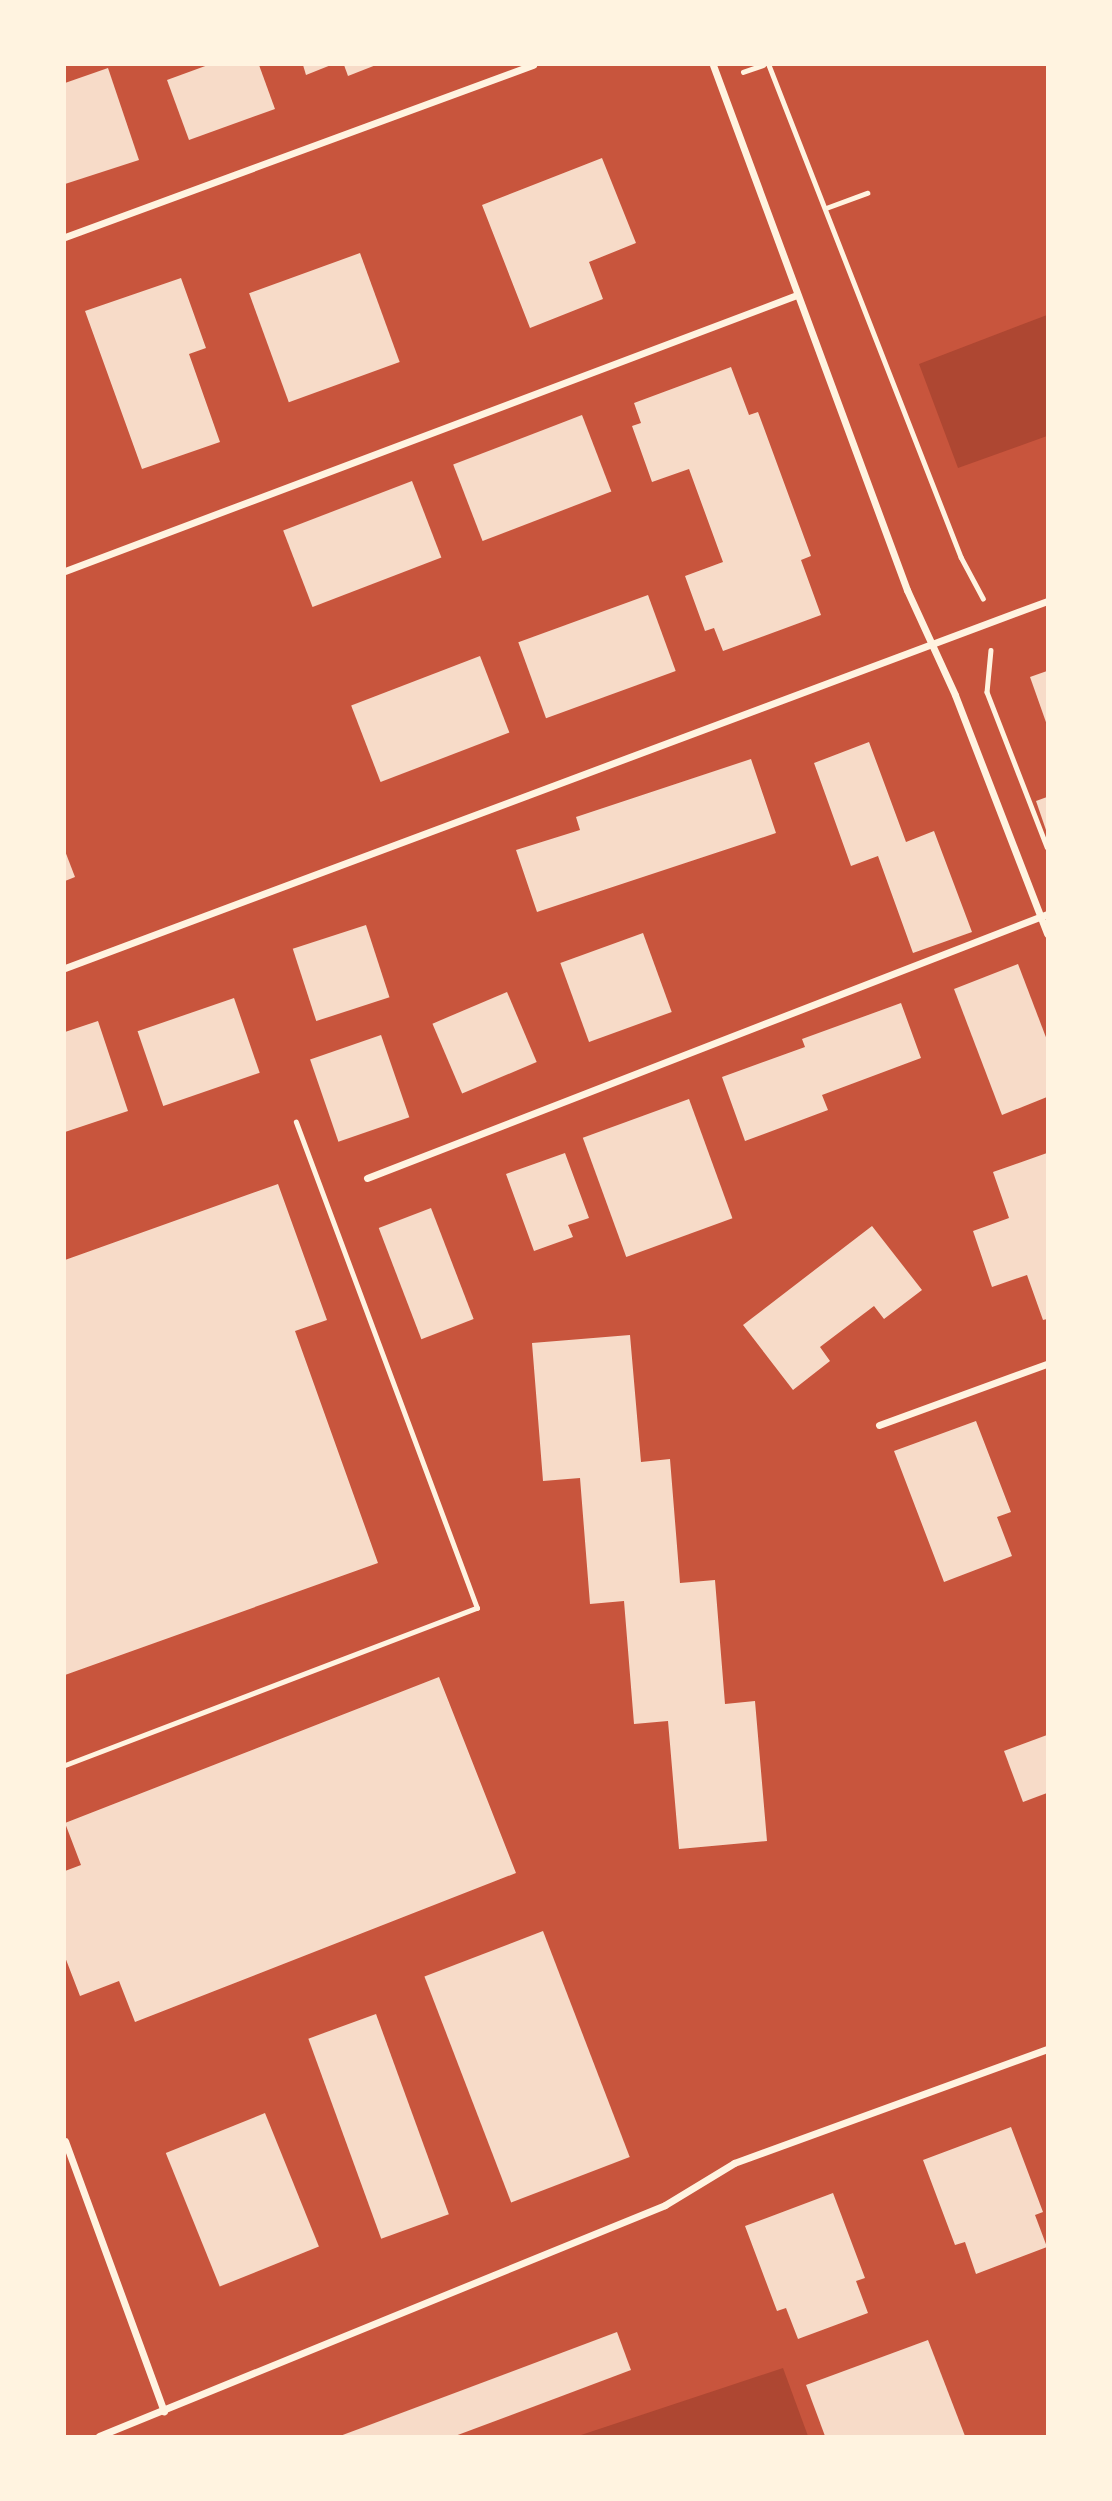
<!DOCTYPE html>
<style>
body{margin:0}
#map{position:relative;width:1112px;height:2501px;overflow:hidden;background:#c8553d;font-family:"Fira Sans",sans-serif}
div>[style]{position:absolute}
.green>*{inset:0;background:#ae4732}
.building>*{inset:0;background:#f7dbc8;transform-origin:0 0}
.path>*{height:4.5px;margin:-2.25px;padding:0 2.25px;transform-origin:2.25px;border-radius:2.25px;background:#fff3e0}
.service>*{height:5px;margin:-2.5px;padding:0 2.5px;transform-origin:2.5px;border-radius:2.5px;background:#fff3e0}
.minor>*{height:7px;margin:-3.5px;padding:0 3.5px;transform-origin:3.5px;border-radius:3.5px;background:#fff3e0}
span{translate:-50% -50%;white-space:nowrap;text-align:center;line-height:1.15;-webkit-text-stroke:7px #fff3e0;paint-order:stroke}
.frame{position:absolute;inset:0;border:66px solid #fff3e0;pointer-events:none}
</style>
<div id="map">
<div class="green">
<div style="clip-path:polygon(1047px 315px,1047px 436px,958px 468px,919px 364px)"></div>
<div style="clip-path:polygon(783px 2368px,808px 2436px,578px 2436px)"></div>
</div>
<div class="building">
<div style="clip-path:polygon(208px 65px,259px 65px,275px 109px,189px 140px,167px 80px)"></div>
<div style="clip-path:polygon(303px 65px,331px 65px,306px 75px)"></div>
<div style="clip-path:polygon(344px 65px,376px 65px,348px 76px)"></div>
<div style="clip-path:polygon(108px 68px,139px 160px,65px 184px,65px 83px)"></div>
<div style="clip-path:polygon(602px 158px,636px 243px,589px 262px,603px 299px,530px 328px,482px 205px)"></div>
<div style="left:360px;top:253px;width:116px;height:118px;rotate:70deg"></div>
<div style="clip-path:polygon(181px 278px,206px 348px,189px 354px,220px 442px,142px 469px,85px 311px)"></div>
<div style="clip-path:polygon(731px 367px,749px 415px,758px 412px,811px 556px,801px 560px,821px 615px,723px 651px,714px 628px,705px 631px,685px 576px,723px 562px,689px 469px,652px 482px,632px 426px,641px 423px,634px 403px)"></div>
<div style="left:582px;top:415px;width:82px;height:138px;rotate:69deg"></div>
<div style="left:412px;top:481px;width:82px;height:138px;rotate:69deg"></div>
<div style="left:648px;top:595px;width:81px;height:138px;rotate:70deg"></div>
<div style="left:480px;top:656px;width:82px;height:138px;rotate:69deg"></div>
<div style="clip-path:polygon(1047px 671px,1047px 725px,1030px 677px)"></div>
<div style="clip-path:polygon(869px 742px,906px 842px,934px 831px,972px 932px,913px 953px,878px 856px,851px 866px,814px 763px)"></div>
<div style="clip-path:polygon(751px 759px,776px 833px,537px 912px,516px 850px,580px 830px,576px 817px)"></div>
<div style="clip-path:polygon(1047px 797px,1047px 833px,1036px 801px)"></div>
<div style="clip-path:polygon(65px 851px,75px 877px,65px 881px)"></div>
<div style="left:366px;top:925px;width:76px;height:77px;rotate:72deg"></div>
<div style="left:643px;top:933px;width:84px;height:88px;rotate:70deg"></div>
<div style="clip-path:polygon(1018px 964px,1047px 1040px,1047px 1097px,1002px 1115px,954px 989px)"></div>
<div style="left:507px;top:992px;width:76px;height:81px;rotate:67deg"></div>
<div style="left:234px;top:998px;width:79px;height:102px;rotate:71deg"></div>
<div style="clip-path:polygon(901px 1003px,921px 1058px,822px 1095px,828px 1110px,745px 1141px,722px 1077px,805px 1047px,802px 1039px)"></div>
<div style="clip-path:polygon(98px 1021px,128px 1111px,65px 1132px,65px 1032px)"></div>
<div style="left:381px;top:1035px;width:87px;height:75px;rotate:71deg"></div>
<div style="left:689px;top:1099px;width:127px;height:113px;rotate:70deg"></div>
<div style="clip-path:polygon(565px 1153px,589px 1218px,568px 1225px,573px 1237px,534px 1251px,506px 1174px)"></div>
<div style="clip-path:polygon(1047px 1153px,1047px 1319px,1043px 1320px,1027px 1275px,992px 1287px,973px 1231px,1009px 1218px,993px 1172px)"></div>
<div style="clip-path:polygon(278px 1184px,327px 1320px,295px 1331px,378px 1563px,65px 1675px,65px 1260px)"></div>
<div style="left:431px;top:1208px;width:119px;height:56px;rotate:69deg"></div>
<div style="clip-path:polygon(872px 1226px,922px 1290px,884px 1319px,874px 1306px,820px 1347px,830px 1361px,793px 1390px,743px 1325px)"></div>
<div style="clip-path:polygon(630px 1335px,641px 1462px,670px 1459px,680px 1583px,715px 1580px,725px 1704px,755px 1701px,767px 1841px,679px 1849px,668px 1721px,634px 1724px,624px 1601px,590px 1604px,580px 1478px,543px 1481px,532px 1343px)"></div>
<div style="clip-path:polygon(976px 1421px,1011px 1512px,997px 1517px,1012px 1556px,944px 1582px,894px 1451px)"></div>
<div style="clip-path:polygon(439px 1677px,516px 1873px,135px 2022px,119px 1981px,80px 1996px,65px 1957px,65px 1871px,81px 1865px,65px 1823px)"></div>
<div style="clip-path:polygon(1047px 1735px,1047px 1793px,1023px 1802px,1004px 1751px)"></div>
<div style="left:543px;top:1931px;width:242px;height:127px;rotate:69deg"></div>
<div style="left:376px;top:2014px;width:213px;height:72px;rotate:70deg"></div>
<div style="left:265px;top:2113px;width:144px;height:107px;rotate:68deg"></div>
<div style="clip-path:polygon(1011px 2127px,1043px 2212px,1035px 2215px,1047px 2247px,976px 2274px,965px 2242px,955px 2245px,923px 2160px)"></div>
<div style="clip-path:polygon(833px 2193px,865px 2278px,856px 2281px,868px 2313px,798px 2339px,786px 2308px,777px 2311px,745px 2226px)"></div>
<div style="clip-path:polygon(617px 2332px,631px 2370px,455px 2436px,340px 2436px)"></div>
<div style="clip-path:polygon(928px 2340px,965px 2436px,825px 2436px,806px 2385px)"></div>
</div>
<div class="path">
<div style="left:769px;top:65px;width:528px;rotate:68.68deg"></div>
<div style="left:961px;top:557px;width:47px;rotate:61.8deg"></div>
<div style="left:743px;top:72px;width:21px;rotate:-19deg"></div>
<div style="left:826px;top:208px;width:44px;rotate:-20.1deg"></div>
<div style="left:991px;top:650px;width:42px;rotate:95.4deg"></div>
<div style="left:987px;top:692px;width:166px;rotate:68.8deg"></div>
</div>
<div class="service">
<div style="left:65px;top:1765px;width:441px;rotate:-20.9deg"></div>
<div style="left:477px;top:1608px;width:519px;rotate:-110.43deg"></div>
</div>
<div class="minor">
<div style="left:713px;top:65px;width:560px;rotate:69.72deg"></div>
<div style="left:907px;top:590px;width:115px;rotate:65.4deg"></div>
<div style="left:955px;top:695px;width:256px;rotate:68.9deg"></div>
<div style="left:65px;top:237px;width:499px;rotate:-20.2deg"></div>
<div style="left:65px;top:571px;width:782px;rotate:-20.66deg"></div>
<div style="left:65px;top:968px;width:1048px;rotate:-20.49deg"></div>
<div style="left:367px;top:1178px;width:729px;rotate:-21.22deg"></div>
<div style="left:879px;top:1425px;width:179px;rotate:-20deg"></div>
<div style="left:65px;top:2141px;width:288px;rotate:69.9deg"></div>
<div style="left:99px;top:2436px;width:611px;rotate:-22.2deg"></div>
<div style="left:665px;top:2205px;width:81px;rotate:-31.3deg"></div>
<div style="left:734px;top:2163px;width:333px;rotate:-20deg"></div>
</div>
<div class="frame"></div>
</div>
